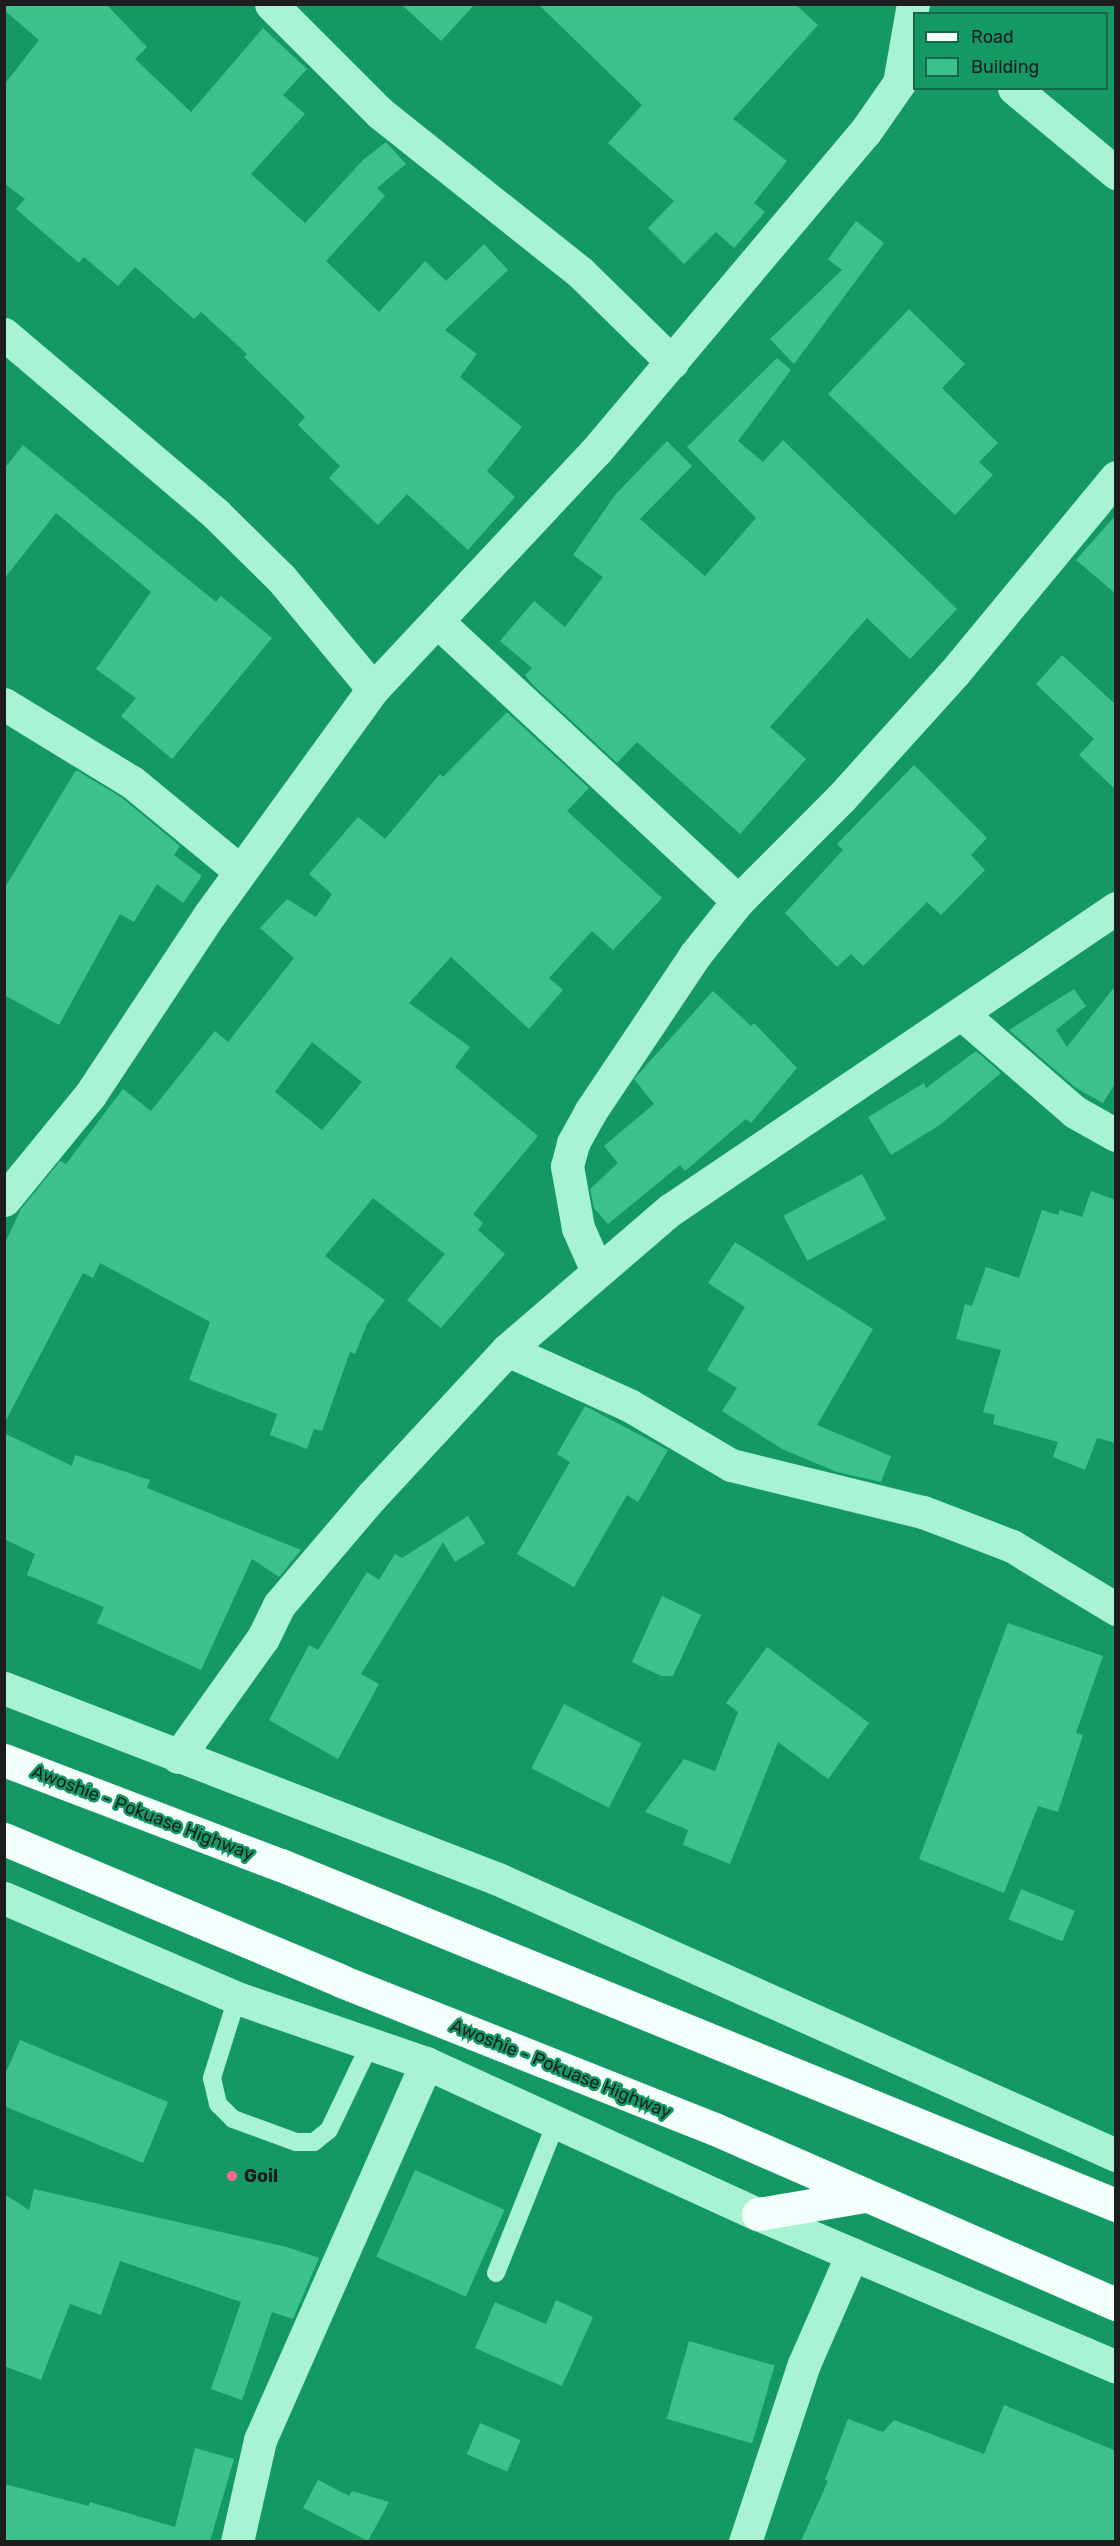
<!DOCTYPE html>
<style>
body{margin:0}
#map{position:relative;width:1120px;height:2546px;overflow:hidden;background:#149965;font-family:Rubik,sans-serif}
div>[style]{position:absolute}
.building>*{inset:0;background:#3dc18c;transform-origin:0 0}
.service>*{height:18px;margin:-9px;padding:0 9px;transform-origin:9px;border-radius:9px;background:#a8f3d4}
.minor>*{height:33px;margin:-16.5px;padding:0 16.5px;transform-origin:16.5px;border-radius:16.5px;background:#a8f3d4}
.tertiary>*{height:33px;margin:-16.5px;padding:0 16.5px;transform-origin:16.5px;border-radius:16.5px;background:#a8f3d4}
.primary>*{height:33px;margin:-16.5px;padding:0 16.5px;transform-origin:16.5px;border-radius:16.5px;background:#f3fffb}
.dots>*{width:16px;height:16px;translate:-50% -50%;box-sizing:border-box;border:3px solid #149965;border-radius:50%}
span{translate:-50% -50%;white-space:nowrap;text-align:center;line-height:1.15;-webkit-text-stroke:5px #149965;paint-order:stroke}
.street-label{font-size:18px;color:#1d1d1d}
.poi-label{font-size:18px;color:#1d1d1d;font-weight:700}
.left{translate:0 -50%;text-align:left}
.frame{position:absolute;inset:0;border:6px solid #1d1d1d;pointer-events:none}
.legend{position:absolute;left:913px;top:12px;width:195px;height:78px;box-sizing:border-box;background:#149965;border:2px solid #186748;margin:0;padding:8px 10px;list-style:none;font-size:18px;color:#1d1d1d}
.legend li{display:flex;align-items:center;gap:12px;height:30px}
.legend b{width:30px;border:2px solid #186748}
</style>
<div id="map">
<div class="building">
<div style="clip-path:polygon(4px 4px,106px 4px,147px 47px,135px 59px,191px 112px,263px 28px,307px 69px,283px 95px,305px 114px,251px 174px,305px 223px,363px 160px,386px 142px,406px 164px,377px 188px,385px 196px,326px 261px,379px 312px,425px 261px,446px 281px,484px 244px,508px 270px,445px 330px,477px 354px,460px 377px,522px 427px,487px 471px,515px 497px,468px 550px,407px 494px,378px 525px,329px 478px,340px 466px,298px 425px,305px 417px,244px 357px,247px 354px,201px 312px,194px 319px,135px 267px,118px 286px,84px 257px,79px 263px,16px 209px,25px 199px,4px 183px,4px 85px,39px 40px,4px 10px)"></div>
<div style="clip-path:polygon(401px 4px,475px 4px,441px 41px)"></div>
<div style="clip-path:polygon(538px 4px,795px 4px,818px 25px,733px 119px,787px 161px,754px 203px,765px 212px,734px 248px,716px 232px,684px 264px,648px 228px,674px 201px,608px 143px,642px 105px)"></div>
<div style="clip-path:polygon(856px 221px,884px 243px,794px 364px,770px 339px,842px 270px,828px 259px)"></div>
<div style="clip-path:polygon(909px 309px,965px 364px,942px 388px,998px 443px,979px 462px,993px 475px,955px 515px,828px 394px)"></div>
<div style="clip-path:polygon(777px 358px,791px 370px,738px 441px,763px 462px,783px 440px,957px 609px,910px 659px,867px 618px,770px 727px,806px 759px,740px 834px,637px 742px,617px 763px,533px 685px,525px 675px,532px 668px,500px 641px,534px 601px,565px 627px,603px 577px,573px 555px,615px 495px,667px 441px,692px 466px,640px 519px,705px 576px,756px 518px,687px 447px)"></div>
<div style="clip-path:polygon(23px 445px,216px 602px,221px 596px,272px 638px,172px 759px,121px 716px,136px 698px,96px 669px,151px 592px,56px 513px,4px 579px,4px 469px)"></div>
<div style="clip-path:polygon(1116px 515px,1116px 594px,1076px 560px)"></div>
<div style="clip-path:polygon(1062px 655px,1116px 705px,1116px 790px,1079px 755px,1094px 739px,1036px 684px)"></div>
<div style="clip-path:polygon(evenodd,507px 712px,589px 788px,567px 811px,662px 898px,613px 950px,592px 931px,549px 978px,563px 990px,529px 1029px,451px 957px,409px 1003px,470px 1047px,455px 1067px,538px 1136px,473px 1214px,483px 1223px,478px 1230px,505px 1254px,441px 1328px,407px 1300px,445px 1254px,373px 1198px,325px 1256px,385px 1300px,367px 1324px,355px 1354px,350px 1352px,322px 1431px,314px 1429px,307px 1449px,270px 1435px,277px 1414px,189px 1380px,210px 1322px,100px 1263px,93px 1278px,83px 1273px,4px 1424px,4px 1245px,21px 1209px,60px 1161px,66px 1164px,123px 1089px,151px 1111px,215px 1031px,228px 1042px,294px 958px,260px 928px,287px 899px,316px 917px,332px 894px,309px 874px,358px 817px,385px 839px,440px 774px,443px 777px,507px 712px,312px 1042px,362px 1082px,322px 1130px,275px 1092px,312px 1042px)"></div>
<div style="clip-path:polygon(914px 765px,987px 838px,971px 855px,985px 870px,941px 915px,927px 902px,863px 966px,851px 954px,837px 967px,785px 913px,843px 850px,837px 844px)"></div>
<div style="clip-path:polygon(76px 770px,121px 797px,180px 846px,174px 855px,202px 876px,183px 903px,157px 884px,134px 922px,120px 914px,59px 1025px,4px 995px,4px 889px)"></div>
<div style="clip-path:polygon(1116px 985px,1116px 1082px,1103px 1103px,1076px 1088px,1009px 1030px,1074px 989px,1086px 1006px,1056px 1030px,1067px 1047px)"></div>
<div style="clip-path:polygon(713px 991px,751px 1026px,754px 1023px,797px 1068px,751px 1123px,746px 1119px,685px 1171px,680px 1165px,608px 1224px,594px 1208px,590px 1189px,618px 1163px,604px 1146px,654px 1104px,634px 1079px)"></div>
<div style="clip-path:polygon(976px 1051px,1001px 1073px,940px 1125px,891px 1155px,868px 1117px,924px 1083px,926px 1088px)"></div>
<div style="left:862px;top:1174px;width:51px;height:89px;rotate:62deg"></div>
<div style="clip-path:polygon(1091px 1191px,1116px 1200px,1116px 1443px,1097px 1438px,1085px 1470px,1053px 1457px,1058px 1442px,993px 1424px,995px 1415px,983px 1412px,1001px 1350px,956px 1339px,965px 1304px,972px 1306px,986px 1267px,1019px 1278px,1042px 1210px,1058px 1215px,1060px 1210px,1082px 1217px)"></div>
<div style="clip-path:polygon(735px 1242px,873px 1329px,817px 1425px,891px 1456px,881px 1482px,837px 1472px,782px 1449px,722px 1411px,737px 1388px,707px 1370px,745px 1307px,708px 1283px)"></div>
<div style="clip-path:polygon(585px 1406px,668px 1450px,638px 1502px,627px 1495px,574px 1587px,517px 1554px,570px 1462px,557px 1454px)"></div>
<div style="clip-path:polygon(4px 1433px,72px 1466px,75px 1455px,150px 1480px,147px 1488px,301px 1550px,279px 1577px,252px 1559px,201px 1670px,97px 1623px,104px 1607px,27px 1575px,35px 1554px,4px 1539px)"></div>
<div style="clip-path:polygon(468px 1516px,485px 1543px,455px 1562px,443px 1542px,361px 1674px,379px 1684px,338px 1759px,269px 1720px,309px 1645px,318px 1650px,367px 1572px,379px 1580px,395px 1554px,402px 1558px)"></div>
<div style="clip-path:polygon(662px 1596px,701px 1615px,673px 1676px,661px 1676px,632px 1662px)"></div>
<div style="clip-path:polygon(1008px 1623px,1103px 1656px,1076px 1733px,1083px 1735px,1058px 1812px,1038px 1806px,1004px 1893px,919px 1859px)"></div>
<div style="clip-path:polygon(767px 1647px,869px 1723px,828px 1779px,778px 1742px,730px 1864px,683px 1845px,688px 1830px,645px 1812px,684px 1759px,715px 1771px,738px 1712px,726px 1703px)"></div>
<div style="left:564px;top:1704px;width:87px;height:72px;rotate:27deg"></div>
<div style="left:1021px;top:1889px;width:58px;height:33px;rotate:22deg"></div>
<div style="clip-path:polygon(20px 2040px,168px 2102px,143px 2163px,4px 2106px,4px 2077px)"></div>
<div style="left:415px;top:2170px;width:98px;height:95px;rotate:24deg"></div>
<div style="clip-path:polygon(34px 2189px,287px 2247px,319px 2258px,293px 2319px,272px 2312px,242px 2400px,211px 2389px,241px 2302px,120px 2261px,101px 2315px,70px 2304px,41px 2380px,4px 2366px,4px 2194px,29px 2210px)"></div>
<div style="clip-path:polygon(556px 2300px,593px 2317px,562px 2386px,475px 2348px,495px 2302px,546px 2324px)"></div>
<div style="left:689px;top:2341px;width:89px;height:81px;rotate:16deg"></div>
<div style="clip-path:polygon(1004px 2405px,1116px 2451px,1116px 2541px,801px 2541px,828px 2481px,825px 2480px,848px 2419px,883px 2432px,894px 2420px,984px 2454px)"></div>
<div style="left:480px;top:2423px;width:44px;height:34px;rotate:23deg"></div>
<div style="clip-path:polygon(195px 2448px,234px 2459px,210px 2541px,4px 2541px,4px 2484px,89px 2506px,90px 2502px,175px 2527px)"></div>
<div style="clip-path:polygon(318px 2480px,349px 2496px,352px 2491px,389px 2502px,368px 2541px,303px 2508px)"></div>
</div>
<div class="service">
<div style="left:237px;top:1998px;width:84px;rotate:107.4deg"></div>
<div style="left:212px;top:2078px;width:27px;rotate:77deg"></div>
<div style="left:218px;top:2104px;width:21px;rotate:45deg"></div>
<div style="left:233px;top:2119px;width:67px;rotate:20.1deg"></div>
<div style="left:296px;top:2142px;width:18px"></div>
<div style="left:314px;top:2142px;width:19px;rotate:-39deg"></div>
<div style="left:329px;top:2130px;width:95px;rotate:-64.5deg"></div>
<div style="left:496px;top:2273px;width:162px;rotate:-68.2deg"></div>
</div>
<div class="minor">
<div style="left:271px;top:4px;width:154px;rotate:45deg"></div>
<div style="left:380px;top:113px;width:256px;rotate:38.5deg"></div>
<div style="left:580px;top:272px;width:129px;rotate:44.4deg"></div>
<div style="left:1014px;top:88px;width:133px;rotate:39.8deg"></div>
<div style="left:4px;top:334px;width:278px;rotate:40.3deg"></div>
<div style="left:216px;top:514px;width:91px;rotate:44.6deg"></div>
<div style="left:281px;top:578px;width:144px;rotate:50.3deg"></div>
<div style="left:439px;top:623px;width:408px;rotate:42.9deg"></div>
<div style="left:4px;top:704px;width:150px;rotate:31.4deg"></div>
<div style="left:132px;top:782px;width:140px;rotate:39.5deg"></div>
<div style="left:963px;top:1015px;width:148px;rotate:40.9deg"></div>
<div style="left:1075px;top:1112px;width:47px;rotate:29.3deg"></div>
<div style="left:4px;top:1200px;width:136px;rotate:-50.7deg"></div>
<div style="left:90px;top:1095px;width:217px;rotate:-56.5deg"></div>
<div style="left:210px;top:914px;width:278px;rotate:-54.1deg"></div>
<div style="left:373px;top:689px;width:326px;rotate:-46.9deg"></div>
<div style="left:596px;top:451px;width:417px;rotate:-49.9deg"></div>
<div style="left:865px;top:132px;width:60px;rotate:-55.2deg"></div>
<div style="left:899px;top:83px;width:80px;rotate:-80deg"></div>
<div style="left:597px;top:1271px;width:47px;rotate:-113.8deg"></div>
<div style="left:578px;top:1228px;width:63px;rotate:-100.1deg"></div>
<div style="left:567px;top:1166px;width:24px;rotate:-75deg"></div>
<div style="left:573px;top:1143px;width:35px;rotate:-61deg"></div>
<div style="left:590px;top:1112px;width:189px;rotate:-56.2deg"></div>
<div style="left:695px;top:955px;width:69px;rotate:-51.5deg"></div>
<div style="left:738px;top:901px;width:146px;rotate:-45deg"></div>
<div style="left:841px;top:798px;width:169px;rotate:-47.9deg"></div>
<div style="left:954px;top:673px;width:254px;rotate:-50.4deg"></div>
<div style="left:507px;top:1350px;width:134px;rotate:24.3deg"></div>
<div style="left:629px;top:1405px;width:118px;rotate:30.5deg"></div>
<div style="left:731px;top:1465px;width:198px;rotate:13.8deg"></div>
<div style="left:923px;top:1512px;width:95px;rotate:20.9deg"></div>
<div style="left:1012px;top:1546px;width:122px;rotate:31.2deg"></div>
<div style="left:237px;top:2542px;width:105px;rotate:-77.3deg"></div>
<div style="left:260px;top:2440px;width:412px;rotate:-66.2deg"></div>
<div style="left:745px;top:2542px;width:188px;rotate:-71.7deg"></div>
<div style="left:804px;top:2364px;width:120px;rotate:-66.4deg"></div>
</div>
<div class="tertiary">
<div style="left:4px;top:1688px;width:530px;rotate:21.14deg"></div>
<div style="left:498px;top:1879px;width:677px;rotate:24.07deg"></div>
<div style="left:178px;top:1757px;width:146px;rotate:-54.5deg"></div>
<div style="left:263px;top:1638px;width:37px;rotate:-64deg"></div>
<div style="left:279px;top:1605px;width:142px;rotate:-49.6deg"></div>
<div style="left:371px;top:1497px;width:200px;rotate:-47.2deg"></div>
<div style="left:507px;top:1350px;width:215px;rotate:-40.7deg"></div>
<div style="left:670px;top:1210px;width:539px;rotate:-34.1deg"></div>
<div style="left:4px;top:1898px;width:254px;rotate:23.2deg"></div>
<div style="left:237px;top:1998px;width:200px;rotate:19deg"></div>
<div style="left:426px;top:2063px;width:365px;rotate:24.5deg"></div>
<div style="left:758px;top:2214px;width:389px;rotate:23.1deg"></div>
</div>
<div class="primary">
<div style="left:4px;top:1760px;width:296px;rotate:20.8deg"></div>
<div style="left:281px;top:1865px;width:902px;rotate:22.16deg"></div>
<div style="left:4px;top:1839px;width:366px;rotate:22.8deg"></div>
<div style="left:341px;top:1981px;width:402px;rotate:21.6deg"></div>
<div style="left:715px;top:2129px;width:438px;rotate:23.6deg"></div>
<div style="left:758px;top:2214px;width:108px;rotate:-9.6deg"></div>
</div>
<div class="dots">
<div style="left:232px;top:2176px;background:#ff698e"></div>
</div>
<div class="street-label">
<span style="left:143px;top:1813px;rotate:21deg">Awoshie - Pokuase Highway</span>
<span style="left:561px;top:2069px;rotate:22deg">Awoshie - Pokuase Highway</span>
</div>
<div class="poi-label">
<span class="left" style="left:244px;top:2176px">Goil</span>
</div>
<div class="frame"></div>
<ul class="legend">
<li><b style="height:8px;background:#f3fffb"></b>Road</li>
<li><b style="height:16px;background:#3dc18c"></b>Building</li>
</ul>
</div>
